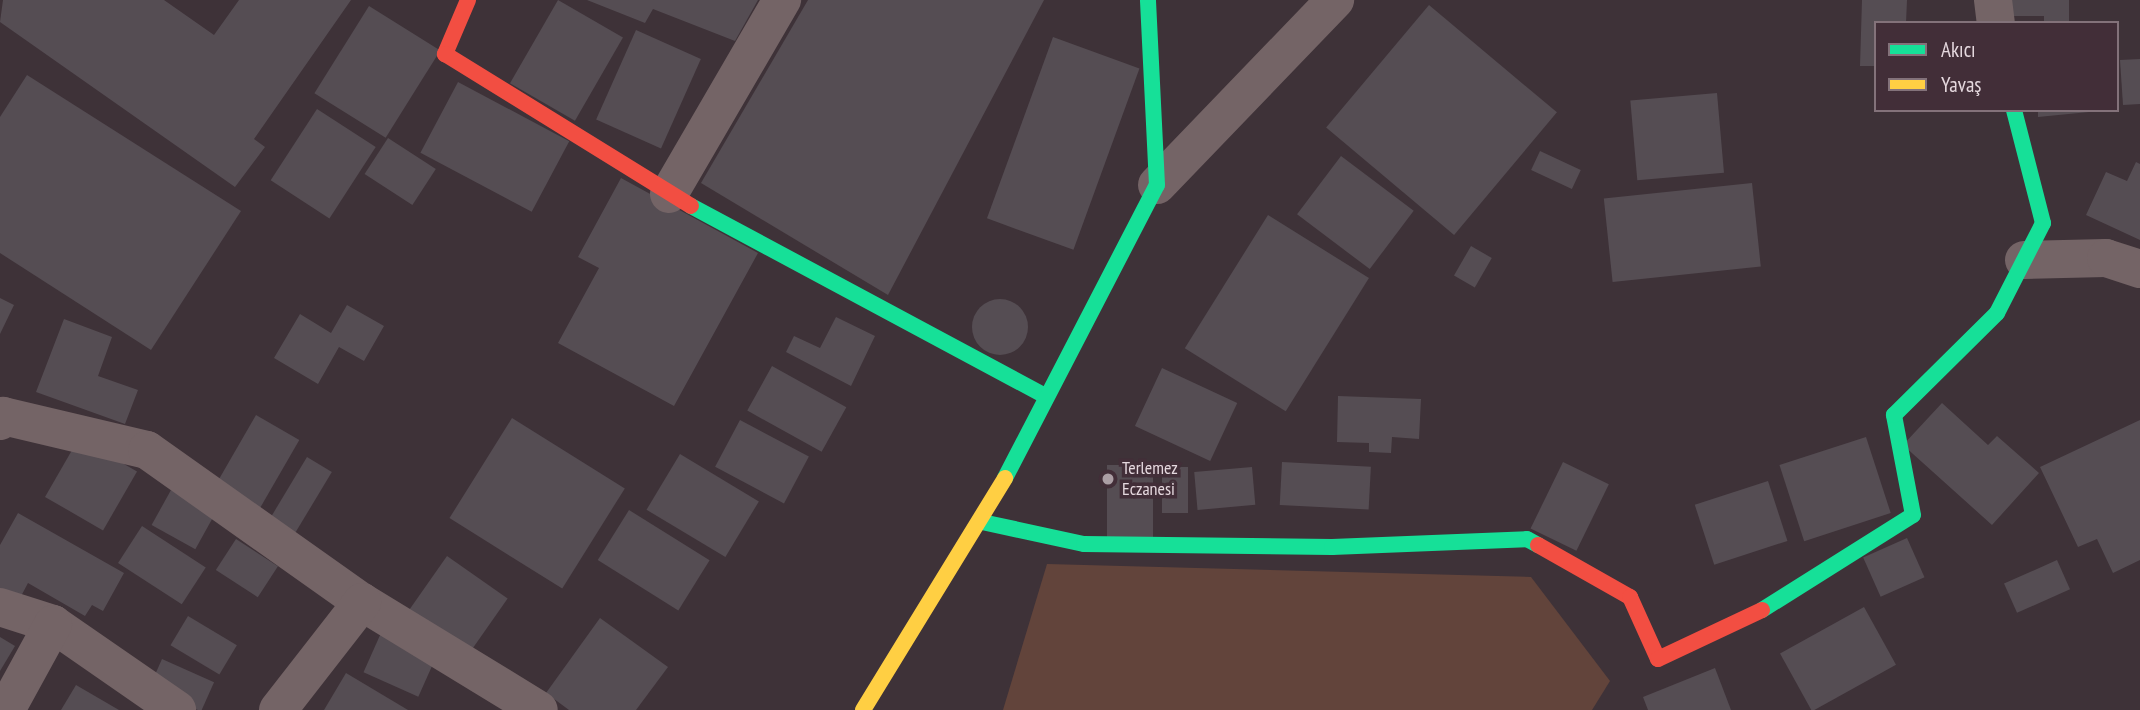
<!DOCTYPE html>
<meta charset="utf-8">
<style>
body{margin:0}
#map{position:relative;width:2140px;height:710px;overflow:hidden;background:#3e3238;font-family:"PT Sans Narrow",sans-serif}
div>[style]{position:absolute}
.green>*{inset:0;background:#62443b}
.building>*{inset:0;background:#554d53;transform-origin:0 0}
.round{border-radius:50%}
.street>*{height:38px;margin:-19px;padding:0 19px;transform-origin:19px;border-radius:19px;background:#746466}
.fast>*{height:16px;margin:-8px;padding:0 8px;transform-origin:8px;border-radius:8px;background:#16e098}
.slow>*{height:16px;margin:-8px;padding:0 8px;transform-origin:8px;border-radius:8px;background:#ffcf43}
.jam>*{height:16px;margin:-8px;padding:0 8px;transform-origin:8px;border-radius:8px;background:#f24e42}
.dots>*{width:19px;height:19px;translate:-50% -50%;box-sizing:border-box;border:4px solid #422e38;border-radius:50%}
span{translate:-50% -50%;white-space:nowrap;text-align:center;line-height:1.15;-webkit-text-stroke:7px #422e38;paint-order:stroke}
.poi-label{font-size:18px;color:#e5d8de}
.left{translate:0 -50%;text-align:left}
.legend{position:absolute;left:1874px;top:21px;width:245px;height:91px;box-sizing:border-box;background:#422e38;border:2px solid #83727a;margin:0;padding:9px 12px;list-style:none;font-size:21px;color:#e5d8de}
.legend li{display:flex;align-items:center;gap:14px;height:35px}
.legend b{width:35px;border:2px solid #83727a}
</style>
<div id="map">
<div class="green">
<div style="clip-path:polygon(1047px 564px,1531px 577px,1610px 681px,1592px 710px,1003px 710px)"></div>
</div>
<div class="building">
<div style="clip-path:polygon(3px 0,164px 0,214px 35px,239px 0,351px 0,254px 139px,265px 147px,235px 187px,0 22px)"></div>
<div style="left:558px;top:0;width:75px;height:96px;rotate:30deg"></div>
<div style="clip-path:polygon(587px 0,758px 0,735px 41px,653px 9px,645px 23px)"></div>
<div style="clip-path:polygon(808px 0,1044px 0,888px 295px,701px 183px)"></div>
<div style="clip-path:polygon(1862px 0,1907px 0,1906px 23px,1876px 23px,1876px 66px,1860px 66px)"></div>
<div style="clip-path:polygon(2000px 0,2069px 0,2069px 23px,2044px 23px,2044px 16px,2001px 16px)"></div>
<div style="left:1429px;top:5px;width:167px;height:160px;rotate:40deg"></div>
<div style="left:369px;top:6px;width:84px;height:103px;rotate:32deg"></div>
<div style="left:636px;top:30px;width:71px;height:98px;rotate:24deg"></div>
<div style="left:1053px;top:37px;width:92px;height:193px;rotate:20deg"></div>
<div style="clip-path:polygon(2140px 59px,2140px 104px,2123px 105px,2120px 60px)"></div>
<div style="clip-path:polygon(27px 75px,241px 211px,151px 350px,0 253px,0 117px)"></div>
<div style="left:458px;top:82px;width:126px;height:80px;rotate:28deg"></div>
<div style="left:1717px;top:93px;width:80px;height:87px;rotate:85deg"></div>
<div style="left:317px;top:109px;width:70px;height:85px;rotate:33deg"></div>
<div style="clip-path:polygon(2038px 110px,2089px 110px,2089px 112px,2038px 117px)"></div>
<div style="left:388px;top:138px;width:57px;height:43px;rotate:33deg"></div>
<div style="left:1540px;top:151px;width:45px;height:21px;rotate:25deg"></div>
<div style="left:1341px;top:156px;width:91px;height:73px;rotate:37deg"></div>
<div style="clip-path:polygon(2136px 162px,2140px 164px,2140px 240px,2086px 215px,2106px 172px,2127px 181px)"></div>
<div style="clip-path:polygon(621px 178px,758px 253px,674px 406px,558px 343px,599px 268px,578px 257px)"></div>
<div style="left:1752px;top:183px;width:84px;height:149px;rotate:84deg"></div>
<div style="left:1268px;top:215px;width:119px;height:157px;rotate:32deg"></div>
<div style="left:1471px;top:246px;width:24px;height:34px;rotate:30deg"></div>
<div style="clip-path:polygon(0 298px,14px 305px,0 334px)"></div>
<div class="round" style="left:972px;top:299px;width:56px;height:56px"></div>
<div style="clip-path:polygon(347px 305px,384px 326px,364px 361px,339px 347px,318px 384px,274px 358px,300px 314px,331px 333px)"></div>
<div style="clip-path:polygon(836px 317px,875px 336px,851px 386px,786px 352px,794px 336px,820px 348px)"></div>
<div style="clip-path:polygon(64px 319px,112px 337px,98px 376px,138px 390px,125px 424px,36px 392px)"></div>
<div style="left:772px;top:366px;width:85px;height:51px;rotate:29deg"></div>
<div style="left:1162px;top:368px;width:83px;height:64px;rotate:25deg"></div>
<div style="clip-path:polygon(1338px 396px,1421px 399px,1419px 439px,1392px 437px,1391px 453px,1369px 452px,1369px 443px,1337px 442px)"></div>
<div style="clip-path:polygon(1942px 403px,1988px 445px,1997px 436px,2039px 473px,1992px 525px,1903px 445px)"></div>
<div style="left:256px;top:415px;width:50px;height:88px;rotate:30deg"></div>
<div style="left:512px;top:418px;width:133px;height:118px;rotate:32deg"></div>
<div style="left:740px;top:420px;width:78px;height:53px;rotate:28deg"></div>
<div style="clip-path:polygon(2140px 420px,2140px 560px,2113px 573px,2097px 539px,2078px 547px,2040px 467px)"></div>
<div style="left:1866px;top:437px;width:80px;height:91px;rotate:72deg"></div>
<div style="left:79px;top:438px;width:67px;height:68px;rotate:30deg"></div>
<div style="left:680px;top:454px;width:92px;height:65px;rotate:31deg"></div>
<div style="left:307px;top:457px;width:29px;height:81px;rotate:31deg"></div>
<div style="left:1282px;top:462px;width:89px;height:43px;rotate:3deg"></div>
<div style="left:1563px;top:462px;width:51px;height:74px;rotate:26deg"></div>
<div style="left:1107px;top:465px;width:46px;height:74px"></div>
<div style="left:1162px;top:467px;width:26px;height:46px"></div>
<div style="left:1252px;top:467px;width:38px;height:58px;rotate:85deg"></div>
<div style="left:1768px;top:481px;width:63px;height:77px;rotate:72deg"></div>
<div style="left:171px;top:490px;width:50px;height:40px;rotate:29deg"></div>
<div style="left:629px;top:510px;width:95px;height:59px;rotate:32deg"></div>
<div style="clip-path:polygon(18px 513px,124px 573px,103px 611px,92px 605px,85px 616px,28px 583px,19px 600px,0 590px,0 545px)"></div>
<div style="left:142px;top:526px;width:76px;height:44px;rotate:33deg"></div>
<div style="left:1907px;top:538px;width:43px;height:48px;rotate:66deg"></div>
<div style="left:236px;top:539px;width:50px;height:37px;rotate:33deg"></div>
<div style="left:447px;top:556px;width:74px;height:77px;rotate:35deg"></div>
<div style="left:2057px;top:560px;width:32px;height:58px;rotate:66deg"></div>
<div style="left:1864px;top:607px;width:66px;height:96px;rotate:61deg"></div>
<div style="left:188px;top:616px;width:57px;height:34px;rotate:31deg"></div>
<div style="clip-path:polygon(600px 618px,668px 667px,636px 710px,569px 710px,546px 693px)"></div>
<div style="left:381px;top:633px;width:60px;height:43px;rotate:24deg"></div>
<div style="clip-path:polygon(0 637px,15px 646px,0 671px)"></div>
<div style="left:162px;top:659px;width:57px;height:32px;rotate:24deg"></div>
<div style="clip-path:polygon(1715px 668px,1731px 710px,1648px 710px,1643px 697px)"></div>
<div style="clip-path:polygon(346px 673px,408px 710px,324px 710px)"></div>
<div style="clip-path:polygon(76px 685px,119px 710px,61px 710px)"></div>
</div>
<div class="street">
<div style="left:1993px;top:0;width:23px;rotate:83deg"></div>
<div style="left:1157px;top:185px;width:257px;rotate:-46.1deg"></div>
<div style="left:669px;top:194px;width:225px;rotate:-59.8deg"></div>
<div style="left:2024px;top:260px;width:82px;rotate:-1.4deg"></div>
<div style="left:2106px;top:258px;width:36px;rotate:18deg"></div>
<div style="left:0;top:421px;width:6px;rotate:-59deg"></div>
<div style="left:3px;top:416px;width:148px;rotate:13.3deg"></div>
<div style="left:147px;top:450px;width:263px;rotate:35.3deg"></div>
<div style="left:362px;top:602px;width:207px;rotate:31.4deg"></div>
<div style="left:0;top:607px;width:56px;rotate:17.8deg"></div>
<div style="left:53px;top:624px;width:151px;rotate:34.7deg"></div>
<div style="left:6px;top:710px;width:98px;rotate:-61.3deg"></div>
<div style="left:278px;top:710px;width:137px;rotate:-52.1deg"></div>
</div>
<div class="fast">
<div style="left:691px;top:206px;width:402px;rotate:28.2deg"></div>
<div style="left:1005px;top:478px;width:330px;rotate:-62.6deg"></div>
<div style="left:1157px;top:185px;width:185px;rotate:-92.8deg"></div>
<div style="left:982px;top:522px;width:104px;rotate:12.2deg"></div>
<div style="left:1084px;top:544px;width:248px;rotate:0.7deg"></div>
<div style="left:1332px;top:547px;width:195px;rotate:-2.3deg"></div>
<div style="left:1527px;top:539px;width:13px;rotate:29deg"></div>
<div style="left:1762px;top:610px;width:178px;rotate:-32.2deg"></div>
<div style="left:1913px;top:515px;width:102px;rotate:-100.8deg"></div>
<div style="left:1894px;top:415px;width:145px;rotate:-44.7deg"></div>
<div style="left:1997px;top:313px;width:101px;rotate:-62.9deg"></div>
<div style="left:2043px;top:223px;width:117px;rotate:-104.4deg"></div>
</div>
<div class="slow">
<div style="left:863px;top:710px;width:272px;rotate:-58.5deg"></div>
</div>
<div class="jam">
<div style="left:468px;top:0;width:59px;rotate:113.1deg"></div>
<div style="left:445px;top:54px;width:289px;rotate:31.7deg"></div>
<div style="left:1538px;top:545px;width:106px;rotate:29.5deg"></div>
<div style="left:1630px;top:597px;width:68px;rotate:65.7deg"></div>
<div style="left:1658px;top:659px;width:115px;rotate:-25.2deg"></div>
</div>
<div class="dots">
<div style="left:1108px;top:479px;background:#ab9ea4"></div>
</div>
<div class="poi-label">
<span class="left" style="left:1122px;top:479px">Terlemez<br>Eczanesi</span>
</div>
<ul class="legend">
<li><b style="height:9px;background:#16e098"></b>Akıcı</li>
<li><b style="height:9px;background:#ffcf43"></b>Yavaş</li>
</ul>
</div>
